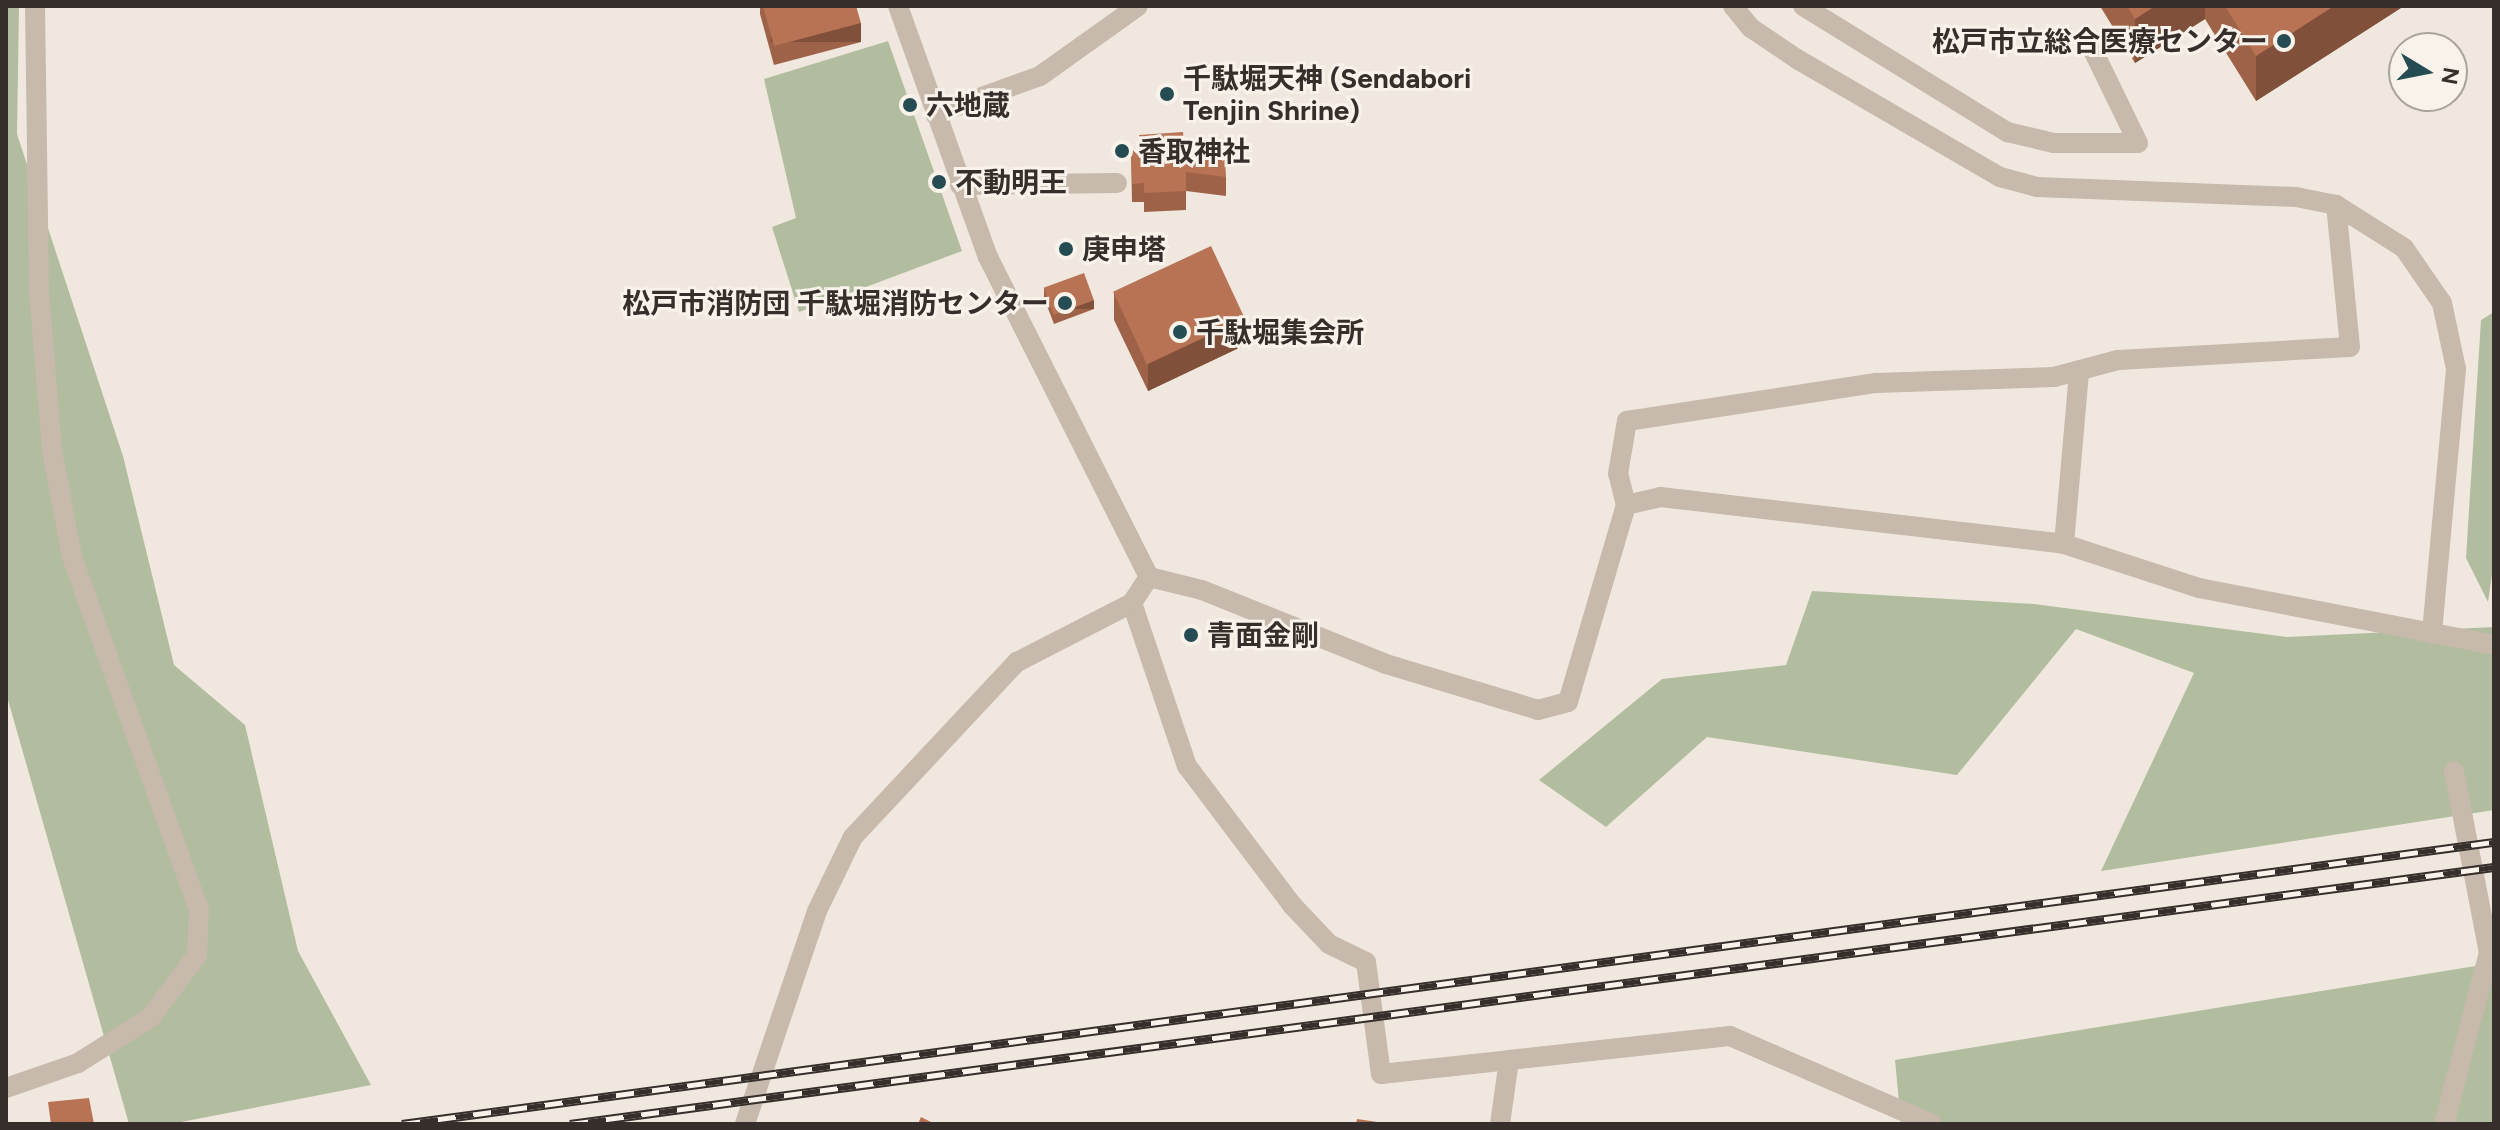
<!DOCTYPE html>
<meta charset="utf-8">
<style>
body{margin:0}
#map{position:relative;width:2500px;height:1130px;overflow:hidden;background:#f0e8de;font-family:Figtree,"Noto Sans JP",sans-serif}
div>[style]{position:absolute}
.green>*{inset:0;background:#b2bda0}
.lane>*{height:20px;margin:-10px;padding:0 10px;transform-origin:10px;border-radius:10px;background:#c7b9ab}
.street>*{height:20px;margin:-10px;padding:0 10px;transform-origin:10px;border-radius:10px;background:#c7b9ab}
.rail>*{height:9px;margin-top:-4.5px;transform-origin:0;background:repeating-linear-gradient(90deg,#f8f2ea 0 18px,#352e2a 0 36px);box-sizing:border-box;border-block:2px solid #352e2a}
.wall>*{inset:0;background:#9e6248}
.shaded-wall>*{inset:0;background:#81503b;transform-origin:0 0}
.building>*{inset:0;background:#b87254;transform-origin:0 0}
.dots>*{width:22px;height:22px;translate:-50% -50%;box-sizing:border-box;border:4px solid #f8f2ea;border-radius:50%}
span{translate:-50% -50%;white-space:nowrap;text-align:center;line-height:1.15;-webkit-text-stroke:6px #f8f2ea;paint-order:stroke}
.poi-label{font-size:28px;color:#352e2a;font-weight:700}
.right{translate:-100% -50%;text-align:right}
.left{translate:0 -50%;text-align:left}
.frame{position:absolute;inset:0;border:8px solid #352e2a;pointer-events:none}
.north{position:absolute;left:2388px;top:32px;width:80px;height:80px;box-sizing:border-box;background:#f8f2ea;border:2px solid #aaa49d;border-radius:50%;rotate:100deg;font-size:22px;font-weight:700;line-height:32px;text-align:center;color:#352e2a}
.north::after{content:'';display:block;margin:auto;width:28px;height:36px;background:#244c52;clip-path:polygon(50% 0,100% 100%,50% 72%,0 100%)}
</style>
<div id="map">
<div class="green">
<div style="clip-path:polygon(6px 6px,19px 6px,17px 134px,123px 456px,174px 665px,245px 725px,298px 951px,371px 1085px,171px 1124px,129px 1124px,6px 693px)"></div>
<div style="clip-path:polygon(888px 41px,962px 251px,799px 312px,772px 227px,796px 218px,764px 79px)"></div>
<div style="clip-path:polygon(2494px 312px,2494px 561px,2488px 602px,2466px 558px,2481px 320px)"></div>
<div style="clip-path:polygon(1812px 591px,2034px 604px,2287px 637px,2494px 627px,2494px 810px,2101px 871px,2194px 673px,2076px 629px,1957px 775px,1707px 737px,1606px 827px,1539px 780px,1662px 679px,1786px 665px)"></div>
<div style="clip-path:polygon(2494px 963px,2494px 1124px,1901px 1124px,1895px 1060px)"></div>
</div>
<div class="lane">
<div style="left:1803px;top:6px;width:240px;rotate:31.7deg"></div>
<div style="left:2007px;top:132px;width:48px;rotate:13.2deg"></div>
<div style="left:2054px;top:143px;width:84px"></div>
<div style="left:2138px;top:143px;width:112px;rotate:-115.9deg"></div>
<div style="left:935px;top:114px;width:112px;rotate:-19.9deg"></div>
<div style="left:1040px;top:76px;width:120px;rotate:-35.5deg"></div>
</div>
<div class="street">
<div style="left:898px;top:6px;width:267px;rotate:70.3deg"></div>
<div style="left:988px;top:257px;width:358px;rotate:63.3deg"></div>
<div style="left:1149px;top:577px;width:55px;rotate:13.8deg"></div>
<div style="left:1202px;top:590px;width:198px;rotate:21.9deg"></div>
<div style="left:1386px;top:664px;width:159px;rotate:16.8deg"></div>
<div style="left:1538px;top:710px;width:31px;rotate:-15deg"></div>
<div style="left:1568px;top:702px;width:205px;rotate:-73.6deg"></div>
<div style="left:1626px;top:505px;width:35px;rotate:-13deg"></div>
<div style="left:1660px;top:497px;width:407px;rotate:6.6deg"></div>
<div style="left:2064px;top:544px;width:142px;rotate:18.1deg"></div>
<div style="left:2199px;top:588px;width:300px;rotate:10.9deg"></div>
<div style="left:1733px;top:6px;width:28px;rotate:51deg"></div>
<div style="left:1751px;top:28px;width:55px;rotate:34deg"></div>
<div style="left:1797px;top:59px;width:235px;rotate:30.2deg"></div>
<div style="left:2000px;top:177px;width:38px;rotate:15deg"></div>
<div style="left:2037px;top:187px;width:259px;rotate:2.2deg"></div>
<div style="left:2296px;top:197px;width:41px;rotate:11.3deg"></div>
<div style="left:2336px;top:205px;width:80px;rotate:32.3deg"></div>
<div style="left:2404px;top:248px;width:67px;rotate:55.4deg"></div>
<div style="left:2442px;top:303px;width:67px;rotate:78deg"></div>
<div style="left:2456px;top:369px;width:266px;rotate:95.2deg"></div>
<div style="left:960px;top:185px;width:157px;rotate:-0.7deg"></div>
<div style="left:1626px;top:505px;width:32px;rotate:-104deg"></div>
<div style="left:1618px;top:474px;width:54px;rotate:-80.4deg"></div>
<div style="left:1627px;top:421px;width:252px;rotate:-8.7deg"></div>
<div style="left:1876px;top:383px;width:178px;rotate:-1.9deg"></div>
<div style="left:2054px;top:377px;width:66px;rotate:-14.9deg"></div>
<div style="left:2118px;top:360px;width:232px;rotate:-3.2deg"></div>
<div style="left:2350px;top:347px;width:143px;rotate:-95.6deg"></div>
<div style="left:2064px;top:544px;width:174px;rotate:-85deg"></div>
<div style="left:1132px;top:603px;width:172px;rotate:71.4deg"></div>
<div style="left:1187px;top:766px;width:174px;rotate:52.9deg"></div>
<div style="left:1292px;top:905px;width:54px;rotate:46.5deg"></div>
<div style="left:1329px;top:944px;width:41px;rotate:25.9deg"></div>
<div style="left:1366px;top:962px;width:113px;rotate:82.4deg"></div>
<div style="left:1381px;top:1074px;width:129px;rotate:-6.2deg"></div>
<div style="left:1509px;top:1060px;width:65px;rotate:98deg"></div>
<div style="left:1509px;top:1060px;width:222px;rotate:-6.2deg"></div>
<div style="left:1730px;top:1036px;width:220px;rotate:23.5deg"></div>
<div style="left:6px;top:1088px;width:76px;rotate:-19.1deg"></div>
<div style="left:78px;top:1063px;width:86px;rotate:-32.2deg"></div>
<div style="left:151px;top:1017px;width:77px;rotate:-53.4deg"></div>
<div style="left:197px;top:955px;width:45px;rotate:-87.5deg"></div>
<div style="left:199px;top:910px;width:375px;rotate:-109.8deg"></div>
<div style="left:72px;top:557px;width:109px;rotate:-100.6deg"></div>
<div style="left:52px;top:450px;width:160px;rotate:-94.7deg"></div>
<div style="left:39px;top:291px;width:285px;rotate:-90.8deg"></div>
<div style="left:745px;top:1124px;width:225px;rotate:-71.3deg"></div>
<div style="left:817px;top:911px;width:82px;rotate:-64.1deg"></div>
<div style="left:853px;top:837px;width:240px;rotate:-46.9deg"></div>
<div style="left:1017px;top:662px;width:129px;rotate:-27.2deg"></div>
<div style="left:1132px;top:603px;width:31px;rotate:-57deg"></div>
<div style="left:2444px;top:1124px;width:177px;rotate:-75.3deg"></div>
<div style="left:2489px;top:953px;width:185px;rotate:-100.9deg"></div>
</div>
<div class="rail">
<div style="left:402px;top:1124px;width:2111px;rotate:-7.68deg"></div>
<div style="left:570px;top:1124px;width:1941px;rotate:-7.61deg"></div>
</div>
<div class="wall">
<div style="clip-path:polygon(760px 6px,856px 6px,861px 42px,774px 65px,760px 14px)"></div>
<div style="clip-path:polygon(2100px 6px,2404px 6px,2256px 101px,2205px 19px,2135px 63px)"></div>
<div style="clip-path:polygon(1201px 140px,1226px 177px,1226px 196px,1186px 191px,1186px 210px,1144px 212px,1144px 202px,1132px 202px,1131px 150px,1201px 151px)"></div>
<div style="clip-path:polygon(1044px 288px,1094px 309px,1054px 324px,1044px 298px)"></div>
<div style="clip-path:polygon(1114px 293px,1245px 345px,1148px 391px,1114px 320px)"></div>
</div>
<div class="shaded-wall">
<div style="clip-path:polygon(2155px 6px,2205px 6px,2205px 19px,2135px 63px,2135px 19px)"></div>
<div style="clip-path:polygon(2334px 6px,2404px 6px,2256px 101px,2256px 56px)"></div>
<div style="left:861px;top:23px;width:19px;height:90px;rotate:90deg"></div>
<div style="left:1094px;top:300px;width:9px;height:43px;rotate:90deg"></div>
<div style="clip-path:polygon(1245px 318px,1245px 345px,1148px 391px,1148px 364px)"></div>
</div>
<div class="building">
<div style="clip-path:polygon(763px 6px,856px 6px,861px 23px,774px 46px)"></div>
<div style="clip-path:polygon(2127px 6px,2155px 6px,2135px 19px)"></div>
<div style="clip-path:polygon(2225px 6px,2334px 6px,2256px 56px)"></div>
<div style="clip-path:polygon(1183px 132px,1185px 152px,1202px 151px,1201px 140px,1224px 139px,1226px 177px,1186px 172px,1186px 191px,1144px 193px,1144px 183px,1132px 184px,1131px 150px,1139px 150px,1139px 135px)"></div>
<div style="left:1211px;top:246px;width:80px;height:108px;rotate:65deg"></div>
<div style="left:1084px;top:273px;width:29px;height:43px;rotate:70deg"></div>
<div style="clip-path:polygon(89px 1098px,94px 1124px,51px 1124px,48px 1102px)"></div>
<div style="clip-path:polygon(921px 1117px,935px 1124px,918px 1124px)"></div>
<div style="clip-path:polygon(1357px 1119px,1391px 1124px,1356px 1124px)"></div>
</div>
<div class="dots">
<div style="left:2284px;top:41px;background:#244c52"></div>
<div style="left:1167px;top:94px;background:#244c52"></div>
<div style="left:910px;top:105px;background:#244c52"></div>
<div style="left:1122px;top:151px;background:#244c52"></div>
<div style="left:939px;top:182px;background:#244c52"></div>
<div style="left:1066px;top:249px;background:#244c52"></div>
<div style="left:1065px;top:303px;background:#244c52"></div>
<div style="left:1180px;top:332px;background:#244c52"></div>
<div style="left:1191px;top:635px;background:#244c52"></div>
</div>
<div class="poi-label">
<span class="right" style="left:2268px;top:41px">松戸市立総合医療センター</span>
<span class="left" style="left:1183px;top:94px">千駄堀天神 (Sendabori<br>Tenjin Shrine)</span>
<span class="left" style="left:926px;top:105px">六地蔵</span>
<span class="left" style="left:1138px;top:151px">香取神社</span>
<span class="left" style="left:955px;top:182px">不動明王</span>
<span class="left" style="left:1082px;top:249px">庚申塔</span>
<span class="right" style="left:1049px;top:303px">松戸市消防団 千駄堀消防センター</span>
<span class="left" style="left:1196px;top:332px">千駄堀集会所</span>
<span class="left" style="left:1207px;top:635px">青面金剛</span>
</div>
<div class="frame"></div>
<div class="north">N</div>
</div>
